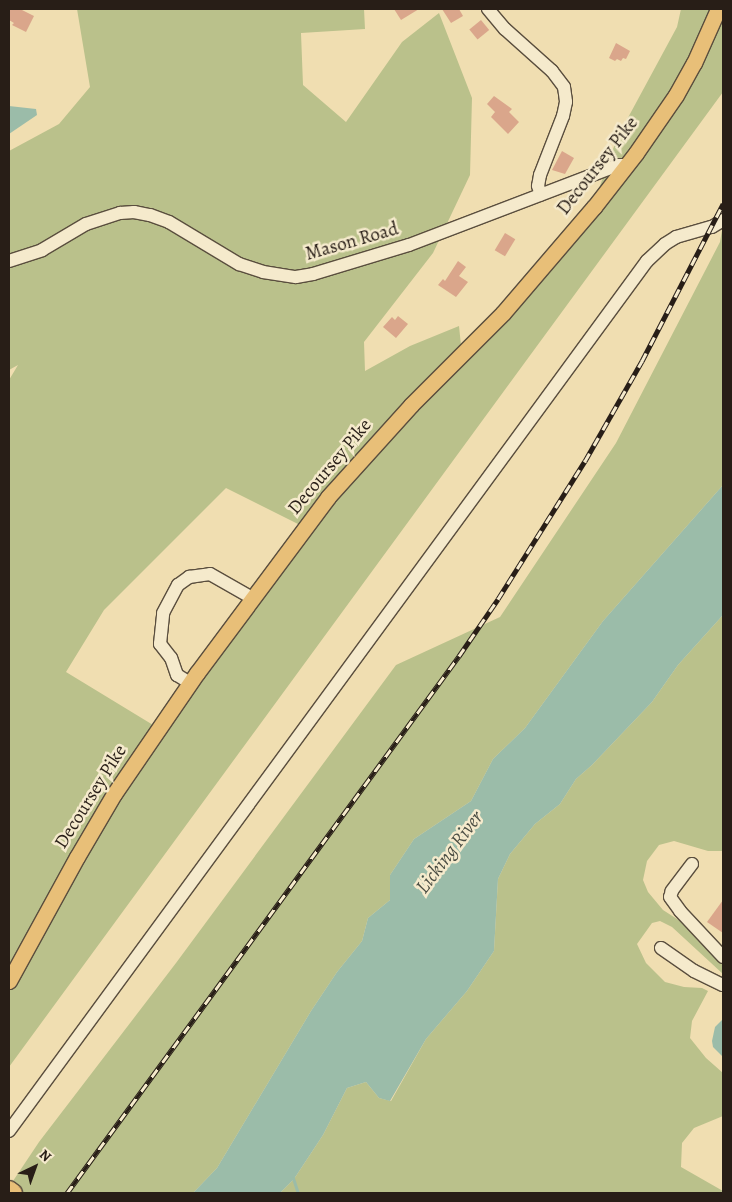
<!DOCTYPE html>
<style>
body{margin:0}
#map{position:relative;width:732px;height:1202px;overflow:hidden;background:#f0deb1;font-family:Alegreya,serif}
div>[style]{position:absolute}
.green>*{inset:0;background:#bac18b}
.water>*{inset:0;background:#9bbca9}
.stream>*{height:3px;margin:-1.5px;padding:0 1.5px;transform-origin:1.5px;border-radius:1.5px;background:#9bbca9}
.building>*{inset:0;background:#daa68b;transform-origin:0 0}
.roads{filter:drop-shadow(1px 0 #5a4e3e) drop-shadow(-1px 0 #5a4e3e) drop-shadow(0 1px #5a4e3e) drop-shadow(0 -1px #5a4e3e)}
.minor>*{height:12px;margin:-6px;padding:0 6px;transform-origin:6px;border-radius:6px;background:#f5eacc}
.major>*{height:15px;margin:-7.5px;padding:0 7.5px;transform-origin:7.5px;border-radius:7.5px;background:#e8bf78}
.highway>*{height:18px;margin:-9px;padding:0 9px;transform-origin:9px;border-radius:9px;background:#e8bf78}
.rail>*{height:5px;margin-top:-2.5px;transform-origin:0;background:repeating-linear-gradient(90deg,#f5eacc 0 9px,#281e17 0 18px);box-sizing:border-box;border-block:1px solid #281e17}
span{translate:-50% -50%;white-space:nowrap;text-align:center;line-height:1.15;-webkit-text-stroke:5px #f5eacc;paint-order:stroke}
.street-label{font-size:19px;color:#281e17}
.water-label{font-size:20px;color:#4a4d43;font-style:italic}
.frame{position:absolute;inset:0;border:10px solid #281e17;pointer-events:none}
.north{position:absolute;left:10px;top:1142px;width:50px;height:50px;-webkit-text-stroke:4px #f5eacc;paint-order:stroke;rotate:42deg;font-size:14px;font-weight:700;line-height:20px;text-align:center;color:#281e17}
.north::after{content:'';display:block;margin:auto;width:18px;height:22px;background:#281e17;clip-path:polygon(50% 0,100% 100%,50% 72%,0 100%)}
</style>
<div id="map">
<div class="green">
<div style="clip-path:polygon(evenodd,77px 9px,364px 9px,365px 29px,301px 33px,303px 85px,346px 122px,402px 42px,439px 13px,472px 98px,470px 175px,433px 253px,364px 342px,365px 371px,410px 346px,459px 326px,462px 355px,591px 211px,617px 138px,677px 27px,681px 9px,723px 9px,723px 92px,9px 1067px,9px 380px,18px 365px,9px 370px,9px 151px,59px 124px,90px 87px,77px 9px,226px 488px,304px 527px,158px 728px,66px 672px,104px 610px,226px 488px)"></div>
<div style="clip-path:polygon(723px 224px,723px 485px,603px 621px,525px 728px,493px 759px,471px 801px,414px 839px,390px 875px,390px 900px,368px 918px,362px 941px,337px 972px,311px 1011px,217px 1168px,193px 1193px,9px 1193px,9px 1187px,39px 1142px,176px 963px,396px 665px,500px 617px,616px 443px,720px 242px)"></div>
<div style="clip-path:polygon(723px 615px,723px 851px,708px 851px,674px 841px,659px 845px,647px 861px,643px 880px,648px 892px,663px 910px,691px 928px,723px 965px,723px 974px,672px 927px,660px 921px,652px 923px,637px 944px,646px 963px,665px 982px,684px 987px,702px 988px,708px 991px,692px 1021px,690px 1038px,706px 1058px,723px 1073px,723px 1116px,694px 1128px,682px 1143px,681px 1167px,723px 1191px,723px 1193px,280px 1193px,294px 1179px,323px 1135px,347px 1088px,366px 1082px,379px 1098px,391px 1101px,426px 1039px,467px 991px,494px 951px,498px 879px,510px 854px,535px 824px,560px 804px,576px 779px,592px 765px,652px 702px,678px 665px)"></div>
</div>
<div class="water">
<div style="clip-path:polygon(9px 106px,36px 109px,37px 115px,9px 134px)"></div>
<div style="clip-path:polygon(723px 485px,723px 615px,678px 665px,652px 702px,592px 765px,576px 779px,560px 804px,535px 824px,510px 854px,498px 879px,494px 951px,467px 991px,426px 1039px,390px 1101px,379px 1098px,366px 1082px,347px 1088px,323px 1135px,294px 1179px,280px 1193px,193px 1193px,217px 1168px,311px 1011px,337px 972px,362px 941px,368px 918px,390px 900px,390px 875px,414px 839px,471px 801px,493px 759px,525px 728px,603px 621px)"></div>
<div style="clip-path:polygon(723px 1019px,723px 1057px,713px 1047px,712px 1041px,715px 1027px)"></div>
</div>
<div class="stream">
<div style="left:293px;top:1178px;width:16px;rotate:72deg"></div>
</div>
<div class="building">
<div style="clip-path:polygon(9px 9px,20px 9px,34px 16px,26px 32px,12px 25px,14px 23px,9px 20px)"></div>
<div style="clip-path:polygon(394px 9px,419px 9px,401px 20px)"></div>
<div style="clip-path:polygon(442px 9px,459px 9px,463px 16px,451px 23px)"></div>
<div style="left:481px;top:20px;width:13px;height:15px;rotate:51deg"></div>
<div style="clip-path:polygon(616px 43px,630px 51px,626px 59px,623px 58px,621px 61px,617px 59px,615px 61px,609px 58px)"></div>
<div style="clip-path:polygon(494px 96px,512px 109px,509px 112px,519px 122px,508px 134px,491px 117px,495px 112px,487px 104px)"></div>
<div style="clip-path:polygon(562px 151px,574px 158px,565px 174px,552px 170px)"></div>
<div style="left:505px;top:233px;width:12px;height:20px;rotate:31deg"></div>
<div style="clip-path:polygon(458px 261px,466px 267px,459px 276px,468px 282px,456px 297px,438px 285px,443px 279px,445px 281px)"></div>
<div style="clip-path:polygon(398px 316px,408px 324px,396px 338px,383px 327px,392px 317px,395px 320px)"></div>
<div style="clip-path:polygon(723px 900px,723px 933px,707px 922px)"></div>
</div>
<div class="roads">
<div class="minor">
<div style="left:488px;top:9px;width:26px;rotate:50deg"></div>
<div style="left:505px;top:29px;width:63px;rotate:41.8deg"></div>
<div style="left:552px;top:71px;width:20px;rotate:53deg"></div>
<div style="left:564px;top:87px;width:15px;rotate:82deg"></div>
<div style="left:566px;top:102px;width:14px;rotate:102deg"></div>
<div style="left:563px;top:116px;width:63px;rotate:111.3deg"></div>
<div style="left:540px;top:175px;width:11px;rotate:100deg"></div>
<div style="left:538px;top:186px;width:9px;rotate:72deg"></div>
<div style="left:9px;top:261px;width:35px;rotate:-18deg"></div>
<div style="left:42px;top:250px;width:51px;rotate:-30.6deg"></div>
<div style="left:86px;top:224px;width:36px;rotate:-18deg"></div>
<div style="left:120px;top:213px;width:14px;rotate:-4deg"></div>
<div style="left:134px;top:212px;width:16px;rotate:11deg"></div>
<div style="left:150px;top:215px;width:20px;rotate:20deg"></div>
<div style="left:169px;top:222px;width:82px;rotate:31deg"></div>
<div style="left:239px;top:264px;width:25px;rotate:18deg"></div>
<div style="left:263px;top:272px;width:33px;rotate:9deg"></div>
<div style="left:296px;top:277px;width:17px;rotate:-10deg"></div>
<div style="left:313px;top:274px;width:100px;rotate:-16.8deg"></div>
<div style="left:409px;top:245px;width:224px;rotate:-20.9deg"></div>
<div style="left:618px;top:165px;width:8px"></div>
<div style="left:190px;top:683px;width:15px;rotate:-148deg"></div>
<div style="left:177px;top:675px;width:18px;rotate:-109deg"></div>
<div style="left:171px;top:658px;width:18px;rotate:-128deg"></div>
<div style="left:160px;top:644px;width:31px;rotate:-84deg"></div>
<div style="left:163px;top:613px;width:32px;rotate:-62deg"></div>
<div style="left:178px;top:585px;width:14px;rotate:-36deg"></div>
<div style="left:189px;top:577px;width:21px;rotate:-8deg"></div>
<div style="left:210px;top:574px;width:48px;rotate:29.7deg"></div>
<div style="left:692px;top:864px;width:34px;rotate:127deg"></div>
<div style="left:672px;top:891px;width:6px;rotate:108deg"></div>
<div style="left:670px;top:897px;width:17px;rotate:54deg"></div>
<div style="left:680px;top:911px;width:63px;rotate:46.9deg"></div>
<div style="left:661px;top:948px;width:40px;rotate:34.9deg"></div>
<div style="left:694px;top:971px;width:32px;rotate:26deg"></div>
<div style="left:9px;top:1131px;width:1079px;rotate:-53.75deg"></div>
<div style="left:647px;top:261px;width:25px;rotate:-43deg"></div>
<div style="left:665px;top:244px;width:13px;rotate:-32deg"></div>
<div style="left:676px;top:237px;width:37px;rotate:-16deg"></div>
<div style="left:712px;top:227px;width:13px;rotate:-32deg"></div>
</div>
<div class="major">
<div style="left:9px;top:981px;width:141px;rotate:-61.3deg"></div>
<div style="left:77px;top:857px;width:73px;rotate:-59.6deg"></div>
<div style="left:114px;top:794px;width:147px;rotate:-55.6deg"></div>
<div style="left:197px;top:673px;width:219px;rotate:-53.3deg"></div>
<div style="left:328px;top:497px;width:124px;rotate:-47.9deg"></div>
<div style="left:411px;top:405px;width:130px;rotate:-45deg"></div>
<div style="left:503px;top:313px;width:140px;rotate:-49.4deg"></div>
<div style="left:594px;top:207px;width:68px;rotate:-52.1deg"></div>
<div style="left:636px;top:153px;width:70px;rotate:-55.4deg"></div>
<div style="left:676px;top:95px;width:37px;rotate:-61deg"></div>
<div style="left:694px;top:63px;width:59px;rotate:-66deg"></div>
</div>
<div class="highway">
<div style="left:9px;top:1190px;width:5px;rotate:37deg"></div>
</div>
</div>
<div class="rail">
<div style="left:67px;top:1193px;width:665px;rotate:-53.87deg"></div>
<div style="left:459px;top:656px;width:69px;rotate:-55.6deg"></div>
<div style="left:498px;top:599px;width:163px;rotate:-57.8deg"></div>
<div style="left:585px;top:461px;width:115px;rotate:-60.3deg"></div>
<div style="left:642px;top:361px;width:177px;rotate:-62.7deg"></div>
</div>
<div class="street-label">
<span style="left:598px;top:166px;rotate:-52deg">Decoursey Pike</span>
<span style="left:352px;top:242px;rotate:-16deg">Mason Road</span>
<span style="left:330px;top:467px;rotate:-50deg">Decoursey Pike</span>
<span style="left:91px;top:797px;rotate:-58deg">Decoursey Pike</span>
</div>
<div class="water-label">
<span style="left:449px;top:852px;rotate:-53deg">Licking River</span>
</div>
<div class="frame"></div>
<div class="north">N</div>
</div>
